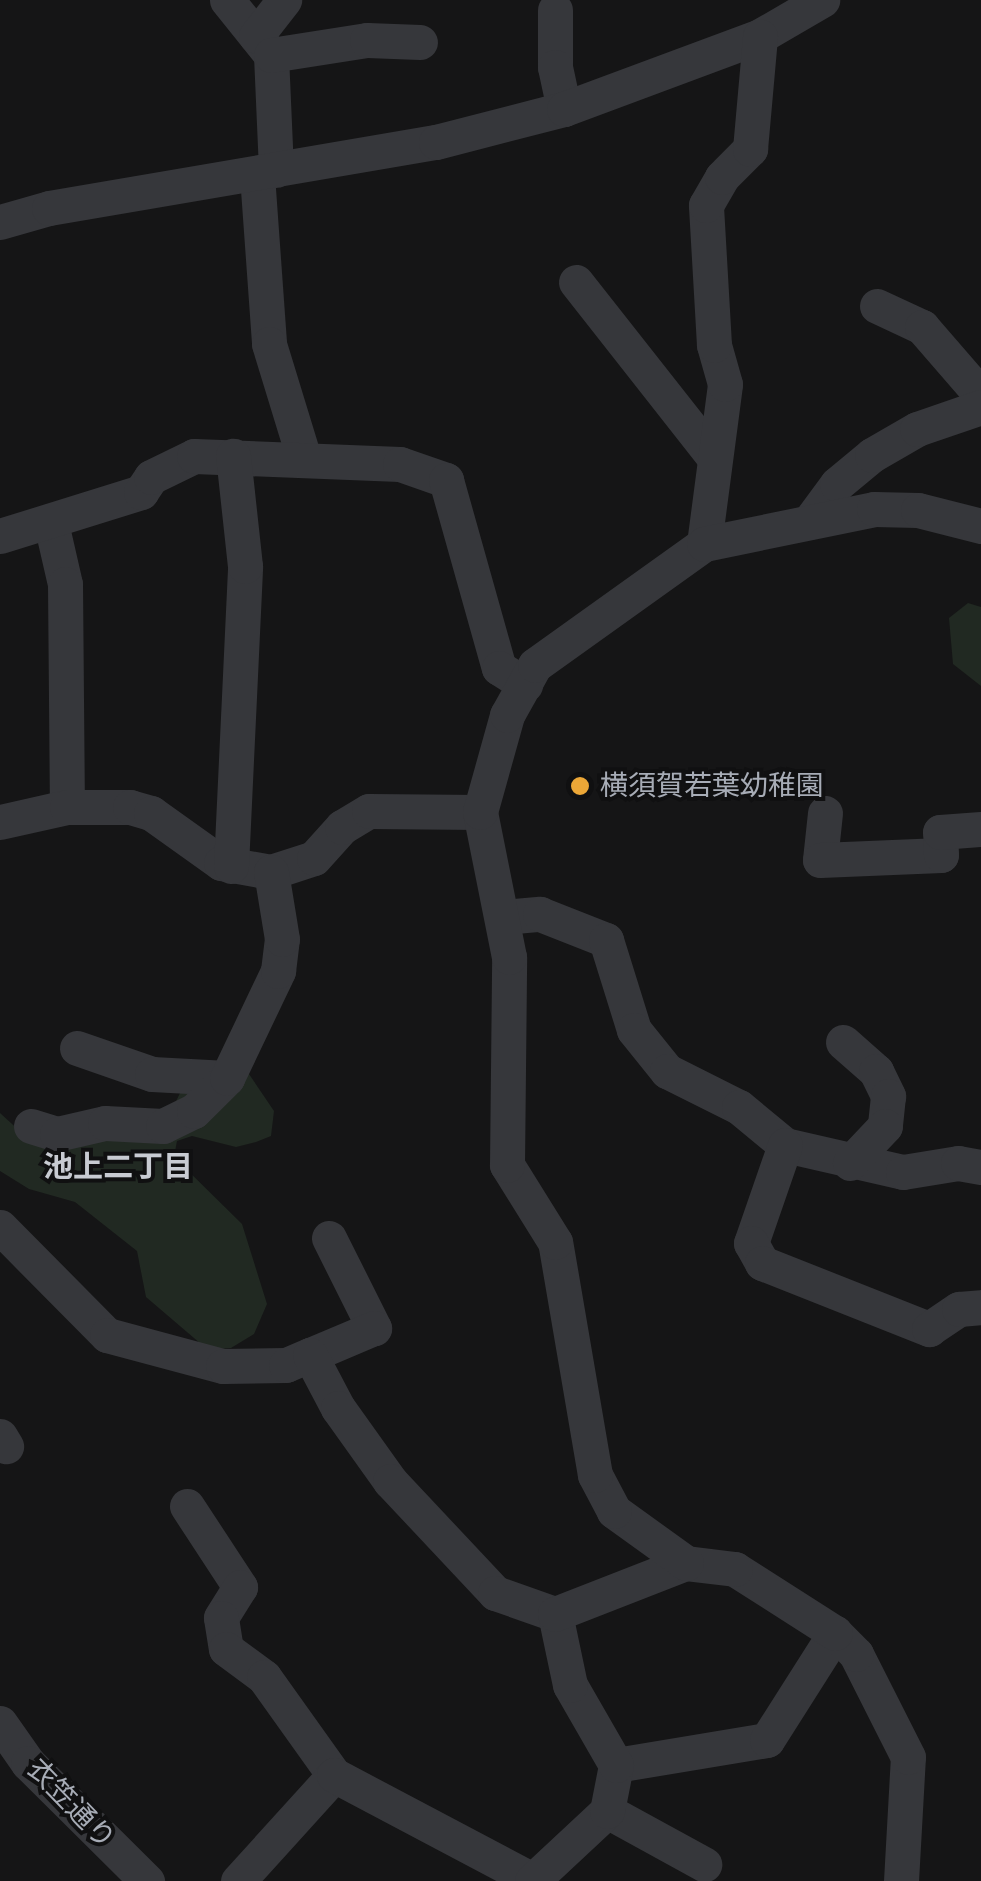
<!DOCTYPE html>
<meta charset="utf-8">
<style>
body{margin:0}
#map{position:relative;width:981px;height:1881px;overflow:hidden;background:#151516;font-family:"Roboto Condensed","Noto Sans JP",sans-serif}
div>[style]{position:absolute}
.green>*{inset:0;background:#212922}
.minor>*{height:35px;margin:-17.5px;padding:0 17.5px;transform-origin:17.5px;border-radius:17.5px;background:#36373b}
.dots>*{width:28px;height:28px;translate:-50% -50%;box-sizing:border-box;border:5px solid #101011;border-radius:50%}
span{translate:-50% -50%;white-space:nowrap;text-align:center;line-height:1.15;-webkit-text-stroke:8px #101011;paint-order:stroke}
.poi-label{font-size:28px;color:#a7acb6}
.left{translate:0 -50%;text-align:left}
.street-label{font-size:28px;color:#a7acb6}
.neighbourhood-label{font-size:30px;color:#c8cbd2;font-weight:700}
</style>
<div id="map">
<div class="green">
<div style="clip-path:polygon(968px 603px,981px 607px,981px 686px,953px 664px,949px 618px)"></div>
<div style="clip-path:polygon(209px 1062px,249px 1074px,274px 1111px,271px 1136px,256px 1142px,236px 1147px,192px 1136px,177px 1141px,174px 1157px,242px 1224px,267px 1304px,254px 1334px,231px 1348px,208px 1350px,146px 1297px,137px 1251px,75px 1202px,29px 1189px,0 1171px,0 1113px,23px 1134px,170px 1114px,189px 1074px)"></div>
</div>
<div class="minor">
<div style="left:227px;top:0;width:70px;rotate:51.3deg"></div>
<div style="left:271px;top:55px;width:115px;rotate:87.5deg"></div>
<div style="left:555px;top:10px;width:57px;rotate:90deg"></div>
<div style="left:555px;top:67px;width:43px;rotate:77.9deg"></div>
<div style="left:256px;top:36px;width:46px;rotate:-52.1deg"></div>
<div style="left:271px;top:55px;width:97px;rotate:-8.9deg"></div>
<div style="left:367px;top:40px;width:53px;rotate:2.2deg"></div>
<div style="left:257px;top:175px;width:169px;rotate:85.9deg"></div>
<div style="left:269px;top:344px;width:116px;rotate:73deg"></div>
<div style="left:0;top:222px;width:51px;rotate:-15.9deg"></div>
<div style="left:49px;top:208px;width:393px;rotate:-9.7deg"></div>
<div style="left:436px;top:142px;width:132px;rotate:-14.5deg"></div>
<div style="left:564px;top:109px;width:209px;rotate:-20.4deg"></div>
<div style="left:760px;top:36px;width:72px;rotate:-30.1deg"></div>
<div style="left:576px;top:282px;width:220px;rotate:51.8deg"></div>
<div style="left:877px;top:306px;width:50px;rotate:25deg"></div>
<div style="left:922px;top:327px;width:90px;rotate:49.1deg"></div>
<div style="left:809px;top:522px;width:47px;rotate:-53.6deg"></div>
<div style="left:837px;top:484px;width:45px;rotate:-39.6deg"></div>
<div style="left:872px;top:455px;width:52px;rotate:-30deg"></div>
<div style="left:917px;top:429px;width:68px;rotate:-19deg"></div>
<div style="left:51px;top:523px;width:63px;rotate:77.1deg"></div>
<div style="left:65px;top:584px;width:223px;rotate:89.5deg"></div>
<div style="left:0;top:536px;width:148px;rotate:-17.3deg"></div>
<div style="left:141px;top:492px;width:18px;rotate:-56deg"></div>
<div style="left:151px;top:477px;width:48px;rotate:-26deg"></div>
<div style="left:194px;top:456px;width:206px;rotate:2.2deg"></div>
<div style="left:400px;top:464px;width:49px;rotate:19.2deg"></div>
<div style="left:446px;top:480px;width:195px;rotate:74.3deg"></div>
<div style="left:499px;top:668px;width:31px;rotate:32deg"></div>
<div style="left:704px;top:544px;width:161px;rotate:-82.5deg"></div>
<div style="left:725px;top:384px;width:41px;rotate:-105.8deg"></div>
<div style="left:714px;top:345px;width:140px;rotate:-93.3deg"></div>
<div style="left:706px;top:205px;width:32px;rotate:-60deg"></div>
<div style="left:722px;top:177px;width:40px;rotate:-45deg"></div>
<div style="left:750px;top:149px;width:113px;rotate:-84.9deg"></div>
<div style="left:825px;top:813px;width:47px;rotate:96.1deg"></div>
<div style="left:820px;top:860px;width:121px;rotate:-2.4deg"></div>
<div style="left:941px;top:855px;width:23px;rotate:-92deg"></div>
<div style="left:940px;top:832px;width:41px;rotate:-4.2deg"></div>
<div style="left:0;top:822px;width:69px;rotate:-12.6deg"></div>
<div style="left:67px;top:807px;width:63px"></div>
<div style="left:130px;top:807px;width:22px;rotate:16deg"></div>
<div style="left:151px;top:813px;width:86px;rotate:35.5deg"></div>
<div style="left:221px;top:863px;width:51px;rotate:10.2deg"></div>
<div style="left:271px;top:872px;width:45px;rotate:-18deg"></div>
<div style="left:314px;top:858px;width:42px;rotate:-47.9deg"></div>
<div style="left:342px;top:827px;width:31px;rotate:-31deg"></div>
<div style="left:369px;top:811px;width:111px;rotate:0.5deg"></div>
<div style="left:231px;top:866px;width:300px;rotate:-87.3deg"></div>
<div style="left:245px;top:566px;width:111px;rotate:-96.2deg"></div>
<div style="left:503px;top:917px;width:37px;rotate:-5deg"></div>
<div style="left:540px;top:914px;width:71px;rotate:21.5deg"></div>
<div style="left:606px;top:940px;width:94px;rotate:72.7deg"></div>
<div style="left:634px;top:1030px;width:53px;rotate:51.2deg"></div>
<div style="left:667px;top:1071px;width:80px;rotate:26.6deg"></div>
<div style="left:739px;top:1107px;width:60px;rotate:39.6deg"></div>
<div style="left:785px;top:1145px;width:121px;rotate:12.9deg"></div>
<div style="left:903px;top:1172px;width:56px;rotate:-9.3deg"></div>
<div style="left:958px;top:1163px;width:23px;rotate:10deg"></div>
<div style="left:843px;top:1042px;width:44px;rotate:41.3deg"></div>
<div style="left:876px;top:1071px;width:28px;rotate:64deg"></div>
<div style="left:888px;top:1096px;width:30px;rotate:96deg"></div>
<div style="left:885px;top:1126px;width:51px;rotate:133.4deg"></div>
<div style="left:77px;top:1048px;width:79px;rotate:19.1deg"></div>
<div style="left:152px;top:1074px;width:75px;rotate:3.1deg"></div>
<div style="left:31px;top:1126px;width:27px;rotate:17deg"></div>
<div style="left:57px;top:1134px;width:49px;rotate:-12.9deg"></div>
<div style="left:105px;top:1123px;width:58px;rotate:3deg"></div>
<div style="left:163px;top:1126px;width:34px;rotate:-26deg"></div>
<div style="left:194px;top:1111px;width:47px;rotate:-45deg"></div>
<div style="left:227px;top:1078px;width:119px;rotate:-64.5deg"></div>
<div style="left:278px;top:971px;width:32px;rotate:-83deg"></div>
<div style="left:282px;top:939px;width:68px;rotate:-99.3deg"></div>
<div style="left:785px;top:1145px;width:104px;rotate:109.1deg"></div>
<div style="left:751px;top:1243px;width:23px;rotate:61deg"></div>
<div style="left:762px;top:1263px;width:180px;rotate:21.6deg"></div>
<div style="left:929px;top:1329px;width:36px;rotate:-34deg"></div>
<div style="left:959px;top:1309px;width:22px;rotate:-5deg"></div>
<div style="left:0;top:1227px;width:152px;rotate:45.3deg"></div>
<div style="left:107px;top:1335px;width:120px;rotate:15deg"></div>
<div style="left:223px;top:1366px;width:63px;rotate:-0.9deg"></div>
<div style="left:286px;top:1365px;width:26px;rotate:-23deg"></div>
<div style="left:329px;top:1238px;width:101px;rotate:63.4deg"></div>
<div style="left:374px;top:1328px;width:69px;rotate:157.1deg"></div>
<div style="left:310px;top:1355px;width:60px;rotate:62.2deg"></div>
<div style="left:338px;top:1408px;width:90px;rotate:54.5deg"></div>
<div style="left:390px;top:1481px;width:154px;rotate:46.8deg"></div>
<div style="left:495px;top:1593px;width:64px;rotate:19.3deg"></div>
<div style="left:0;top:1436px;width:12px;rotate:59deg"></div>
<div style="left:187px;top:1506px;width:97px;rotate:56.8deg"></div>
<div style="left:240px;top:1587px;width:36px;rotate:122deg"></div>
<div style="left:221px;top:1618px;width:31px;rotate:81deg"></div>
<div style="left:226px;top:1649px;width:47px;rotate:36.4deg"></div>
<div style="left:264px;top:1677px;width:120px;rotate:54.5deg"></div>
<div style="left:0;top:1723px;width:49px;rotate:55deg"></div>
<div style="left:28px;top:1763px;width:168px;rotate:44.8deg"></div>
<div style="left:616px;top:1765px;width:153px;rotate:-9.4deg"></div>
<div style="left:767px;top:1740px;width:127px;rotate:-57.6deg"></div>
<div style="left:607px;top:1811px;width:111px;rotate:28.7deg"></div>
<div style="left:238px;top:1881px;width:143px;rotate:-47.8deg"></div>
<div style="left:334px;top:1775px;width:224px;rotate:27.9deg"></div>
<div style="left:532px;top:1881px;width:103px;rotate:-43deg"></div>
<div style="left:607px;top:1811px;width:47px;rotate:-78.9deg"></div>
<div style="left:616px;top:1765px;width:92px;rotate:-119.9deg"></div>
<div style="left:570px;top:1685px;width:73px;rotate:-101.9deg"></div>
<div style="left:555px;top:1614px;width:141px;rotate:-21.3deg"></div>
<div style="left:901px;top:1881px;width:124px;rotate:-86.8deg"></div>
<div style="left:908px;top:1757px;width:115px;rotate:-116.8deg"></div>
<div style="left:856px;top:1654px;width:30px;rotate:-135deg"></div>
<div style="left:835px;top:1633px;width:119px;rotate:-147.4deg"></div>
<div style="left:735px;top:1569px;width:49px;rotate:-173deg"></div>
<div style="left:686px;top:1563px;width:89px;rotate:-144.2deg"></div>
<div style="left:614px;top:1511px;width:41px;rotate:-117.8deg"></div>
<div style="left:595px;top:1475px;width:236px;rotate:-99.7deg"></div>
<div style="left:555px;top:1242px;width:91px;rotate:-121.9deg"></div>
<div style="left:507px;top:1165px;width:208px;rotate:-89.4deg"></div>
<div style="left:509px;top:957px;width:148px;rotate:-101.3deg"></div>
<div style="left:480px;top:812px;width:101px;rotate:-74.4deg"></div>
<div style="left:507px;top:715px;width:57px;rotate:-60.8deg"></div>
<div style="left:535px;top:665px;width:208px;rotate:-35.6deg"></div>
<div style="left:704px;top:544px;width:174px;rotate:-11.6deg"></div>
<div style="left:874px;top:509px;width:44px;rotate:1.3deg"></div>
<div style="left:918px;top:510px;width:65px;rotate:14.3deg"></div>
</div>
<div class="dots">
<div style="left:580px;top:786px;background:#eca737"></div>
</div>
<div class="poi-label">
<span class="left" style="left:600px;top:786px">横須賀若葉幼稚園</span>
</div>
<div class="street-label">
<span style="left:71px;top:1804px;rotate:46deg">衣笠通り</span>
</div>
<div class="neighbourhood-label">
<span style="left:118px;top:1167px">池上二丁目</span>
</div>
</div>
